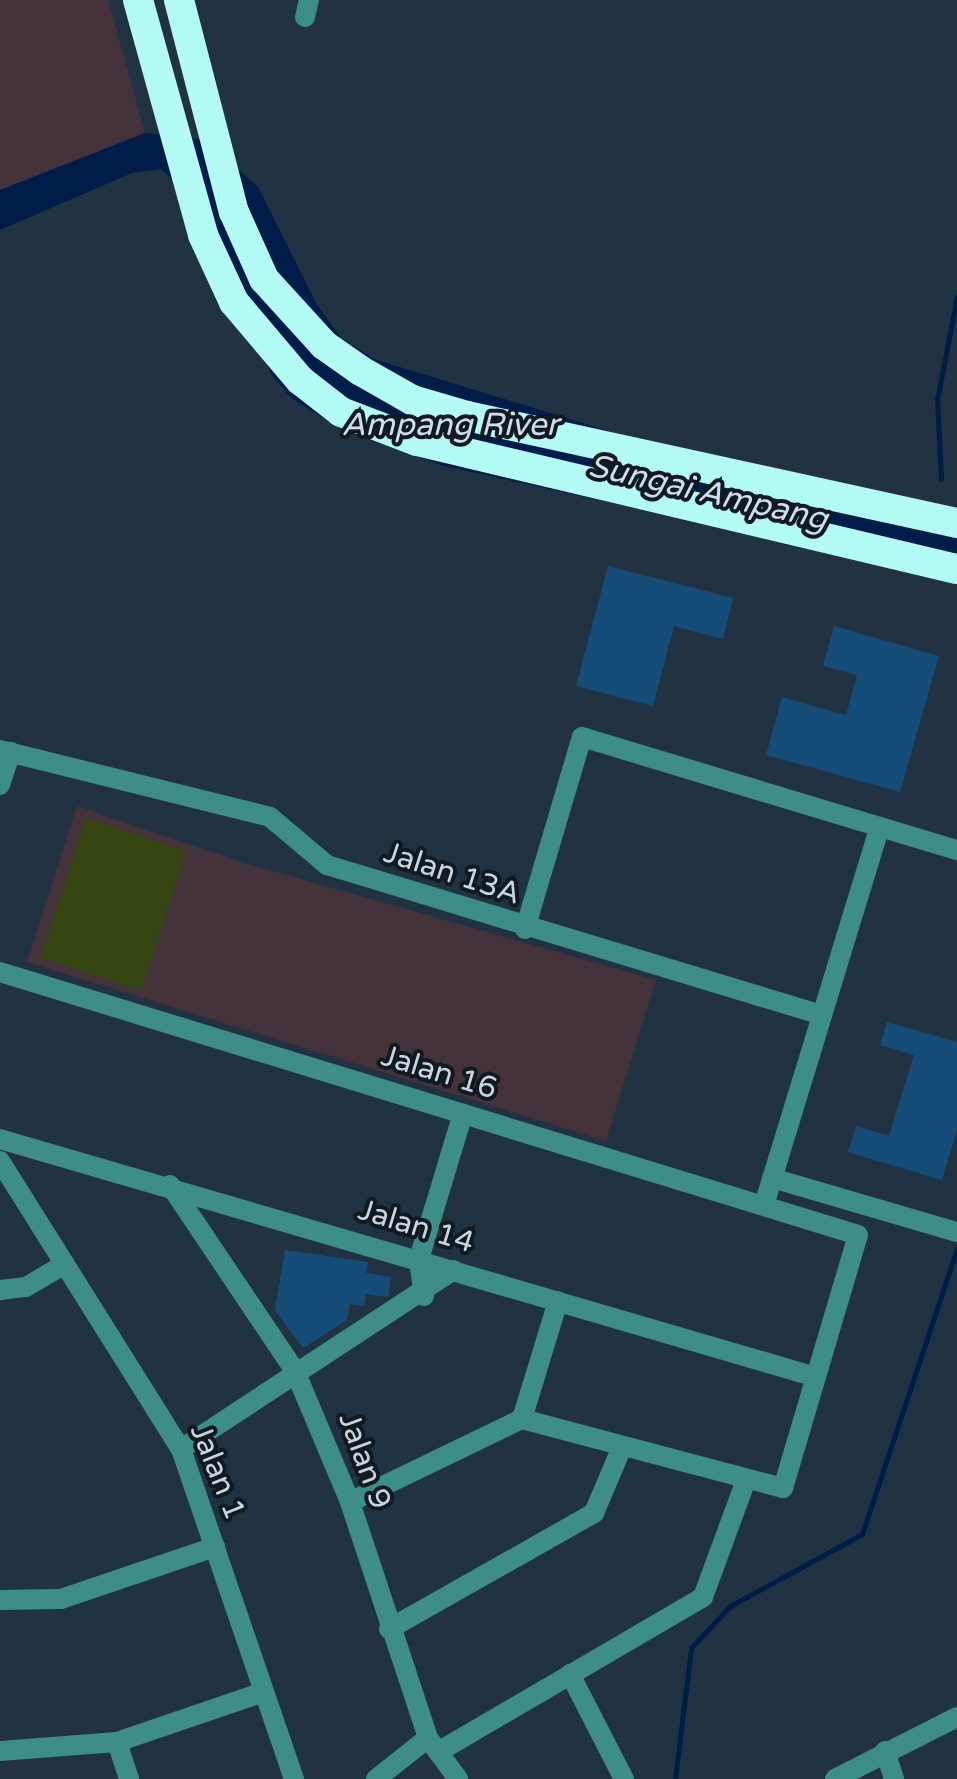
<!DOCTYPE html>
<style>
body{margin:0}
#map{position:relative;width:957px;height:1779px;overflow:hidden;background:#213343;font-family:"Varela Round",sans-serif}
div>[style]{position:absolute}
.education>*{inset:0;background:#45333b}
.green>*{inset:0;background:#354613;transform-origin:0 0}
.water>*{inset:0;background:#001d49}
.stream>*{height:5px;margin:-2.5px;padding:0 2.5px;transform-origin:2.5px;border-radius:2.5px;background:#001d49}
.building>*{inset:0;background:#164d78}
.minor>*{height:20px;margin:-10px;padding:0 10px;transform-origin:10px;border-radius:10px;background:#3d8d89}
.highway>*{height:30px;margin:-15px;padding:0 15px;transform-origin:15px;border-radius:15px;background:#b3f9f4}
span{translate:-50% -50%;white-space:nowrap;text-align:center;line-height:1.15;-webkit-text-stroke:8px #121a21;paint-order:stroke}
.street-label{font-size:30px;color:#c9d4de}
.water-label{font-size:32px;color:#d0ddef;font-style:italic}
</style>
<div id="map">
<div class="education">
<div style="clip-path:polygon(0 0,108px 0,145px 133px,0 190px)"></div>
<div style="clip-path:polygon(77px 806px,244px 863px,656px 980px,606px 1141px,27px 962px)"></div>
</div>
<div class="green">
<div style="left:86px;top:818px;width:106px;height:147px;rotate:18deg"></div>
</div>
<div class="water">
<div style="clip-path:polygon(145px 133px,205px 140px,258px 187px,316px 303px,341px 338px,377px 360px,900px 520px,957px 526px,957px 579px,444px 466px,342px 430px,291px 398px,272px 375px,178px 185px,161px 169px,132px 173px,0 230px,0 190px)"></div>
</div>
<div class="stream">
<div style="left:941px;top:479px;width:79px;rotate:-92.9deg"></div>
<div style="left:937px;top:400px;width:106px;rotate:-79.1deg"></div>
<div style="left:675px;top:1779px;width:132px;rotate:-83deg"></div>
<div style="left:691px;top:1648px;width:57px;rotate:-47.1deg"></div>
<div style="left:730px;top:1606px;width:150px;rotate:-28.6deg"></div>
<div style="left:862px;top:1534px;width:301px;rotate:-71.6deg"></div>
</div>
<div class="building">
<div style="clip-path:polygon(608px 566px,733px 598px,723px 639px,674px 626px,653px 706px,576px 686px)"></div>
<div style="clip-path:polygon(834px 626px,939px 656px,900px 792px,766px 755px,782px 697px,846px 715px,857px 675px,823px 666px)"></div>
<div style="clip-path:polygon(887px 1022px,957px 1042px,957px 1130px,942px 1180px,848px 1152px,856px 1126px,889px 1136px,914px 1055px,880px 1045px)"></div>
<div style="clip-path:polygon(285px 1250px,368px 1262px,366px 1273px,391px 1277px,388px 1297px,366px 1294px,364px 1306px,350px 1304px,347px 1320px,303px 1348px,275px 1310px)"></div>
</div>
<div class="minor">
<div style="left:305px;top:17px;width:17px;rotate:-77deg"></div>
<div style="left:0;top:750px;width:278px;rotate:13.9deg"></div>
<div style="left:270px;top:817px;width:75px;rotate:40.1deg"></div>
<div style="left:327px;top:865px;width:517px;rotate:16.86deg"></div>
<div style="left:0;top:785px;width:35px;rotate:-72deg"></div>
<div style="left:525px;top:929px;width:200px;rotate:-73.5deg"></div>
<div style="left:582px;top:737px;width:392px;rotate:16.8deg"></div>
<div style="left:0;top:972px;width:897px;rotate:17.04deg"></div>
<div style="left:858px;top:1235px;width:264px;rotate:106.5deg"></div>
<div style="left:783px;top:1488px;width:270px;rotate:-165.2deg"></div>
<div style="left:0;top:1139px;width:850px;rotate:16.26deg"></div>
<div style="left:0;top:1161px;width:340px;rotate:57.9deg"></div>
<div style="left:181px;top:1449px;width:349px;rotate:71.1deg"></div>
<div style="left:772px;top:1178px;width:193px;rotate:16.3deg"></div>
<div style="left:170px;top:1185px;width:224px;rotate:56.1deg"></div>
<div style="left:295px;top:1371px;width:142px;rotate:67.2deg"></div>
<div style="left:350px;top:1502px;width:249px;rotate:71.7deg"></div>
<div style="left:428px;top:1738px;width:51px;rotate:53.8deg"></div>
<div style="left:765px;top:1202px;width:392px;rotate:-73deg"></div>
<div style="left:0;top:1290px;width:26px;rotate:-7deg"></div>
<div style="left:26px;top:1287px;width:45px;rotate:-30.5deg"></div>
<div style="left:424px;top:1296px;width:37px;rotate:-98deg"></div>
<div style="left:419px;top:1259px;width:152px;rotate:-73.2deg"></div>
<div style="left:181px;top:1449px;width:326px;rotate:-33.3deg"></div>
<div style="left:350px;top:1502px;width:191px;rotate:-25.8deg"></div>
<div style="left:522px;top:1419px;width:123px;rotate:-73deg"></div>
<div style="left:0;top:1600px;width:61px;rotate:-0.9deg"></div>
<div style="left:61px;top:1599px;width:163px;rotate:-18.7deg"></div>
<div style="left:389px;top:1629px;width:236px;rotate:-29.5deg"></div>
<div style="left:594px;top:1513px;width:72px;rotate:-67deg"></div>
<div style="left:570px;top:1674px;width:118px;rotate:62.8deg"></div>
<div style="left:117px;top:1742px;width:39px;rotate:72deg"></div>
<div style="left:0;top:1751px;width:117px;rotate:-4.4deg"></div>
<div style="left:117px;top:1742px;width:155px;rotate:-18.8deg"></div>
<div style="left:885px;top:1751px;width:29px;rotate:72deg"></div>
<div style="left:438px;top:1752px;width:307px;rotate:-30.3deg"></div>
<div style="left:703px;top:1597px;width:121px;rotate:-69.8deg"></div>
<div style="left:376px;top:1779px;width:66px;rotate:-38.3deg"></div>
<div style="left:835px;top:1779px;width:137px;rotate:-26.9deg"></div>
</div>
<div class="highway">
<div style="left:138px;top:0;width:244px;rotate:74.5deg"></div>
<div style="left:203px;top:235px;width:74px;rotate:65.2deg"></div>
<div style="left:234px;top:302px;width:102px;rotate:49.8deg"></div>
<div style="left:300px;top:380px;width:52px;rotate:38deg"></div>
<div style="left:341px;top:412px;width:81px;rotate:20.9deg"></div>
<div style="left:417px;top:441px;width:555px;rotate:13.34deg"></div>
<div style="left:179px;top:0;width:219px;rotate:75.5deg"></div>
<div style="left:234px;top:212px;width:73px;rotate:65.9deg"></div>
<div style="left:264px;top:279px;width:89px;rotate:47.7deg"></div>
<div style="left:324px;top:345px;width:45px;rotate:35.1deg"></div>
<div style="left:361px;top:371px;width:59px;rotate:29.6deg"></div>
<div style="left:412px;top:400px;width:57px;rotate:16.2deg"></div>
<div style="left:467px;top:416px;width:502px;rotate:12.32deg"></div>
</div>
<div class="street-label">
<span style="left:452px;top:874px;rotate:18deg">Jalan 13A</span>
<span style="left:439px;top:1073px;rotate:17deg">Jalan 16</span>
<span style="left:416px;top:1227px;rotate:17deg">Jalan 14</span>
<span style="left:364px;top:1461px;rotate:70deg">Jalan 9</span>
<span style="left:217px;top:1472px;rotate:68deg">Jalan 1</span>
</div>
<div class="water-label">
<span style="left:450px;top:425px">Ampang River</span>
<span style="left:708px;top:493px;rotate:13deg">Sungai Ampang</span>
</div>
</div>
